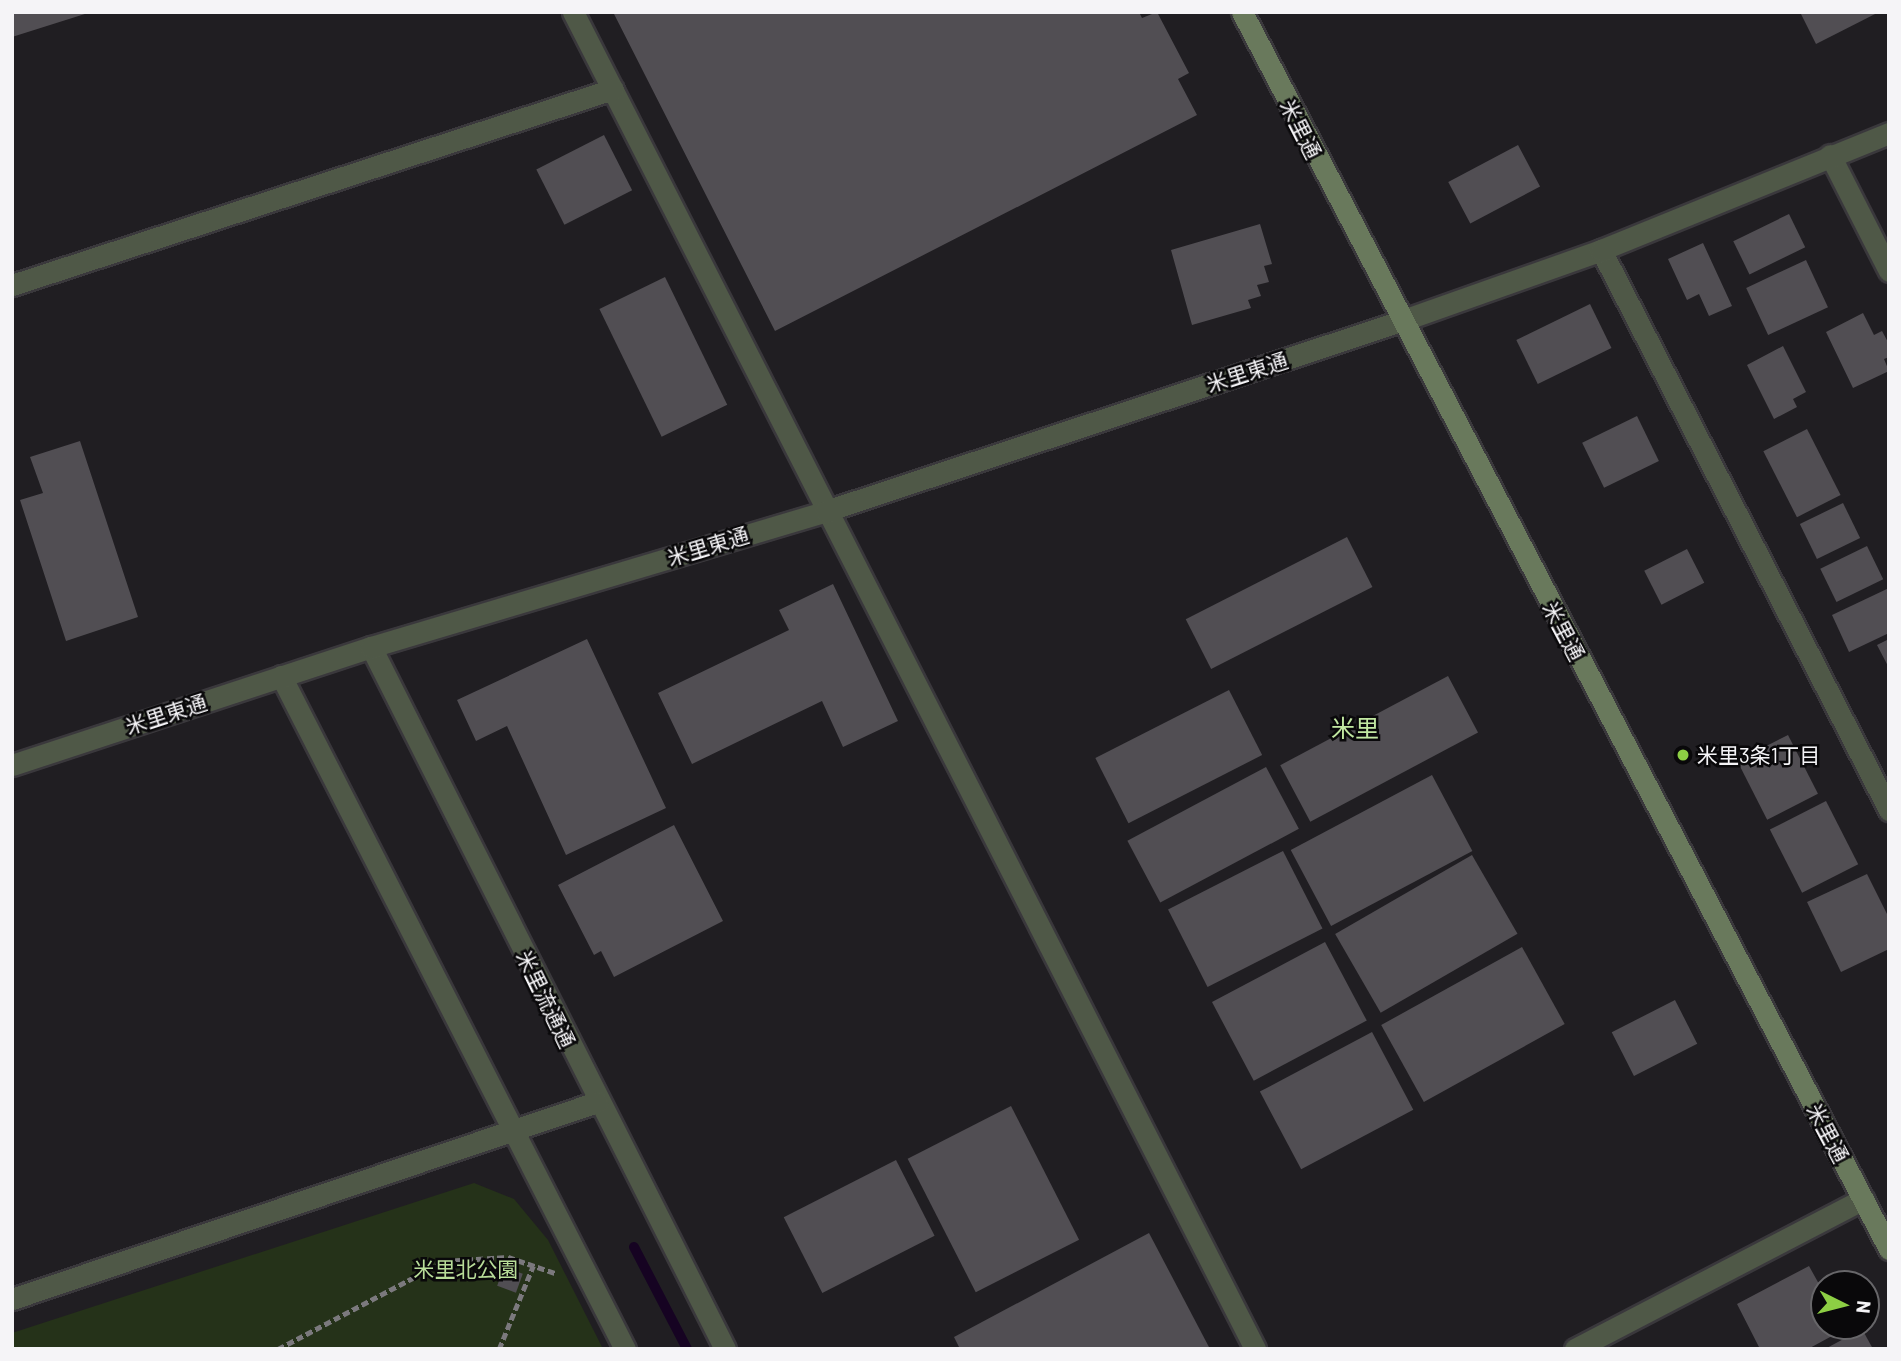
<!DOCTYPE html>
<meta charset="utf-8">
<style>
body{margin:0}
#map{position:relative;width:1901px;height:1361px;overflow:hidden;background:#201e22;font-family:Barlow,"Noto Sans JP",sans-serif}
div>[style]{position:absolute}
.green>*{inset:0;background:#253219}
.stream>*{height:10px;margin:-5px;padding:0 5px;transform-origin:5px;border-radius:5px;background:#160322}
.building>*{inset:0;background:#514e53;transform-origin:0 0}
.path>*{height:4.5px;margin-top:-2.25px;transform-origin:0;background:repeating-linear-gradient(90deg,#7b797d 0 7px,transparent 0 10.5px)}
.roads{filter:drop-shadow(2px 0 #3a383c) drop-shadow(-2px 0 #3a383c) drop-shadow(0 2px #3a383c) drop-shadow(0 -2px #3a383c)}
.street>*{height:21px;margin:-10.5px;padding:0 10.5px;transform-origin:10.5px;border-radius:10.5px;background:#4f5847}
.secondary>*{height:21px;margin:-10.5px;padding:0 10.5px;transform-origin:10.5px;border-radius:10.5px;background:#69795c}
.dots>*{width:19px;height:19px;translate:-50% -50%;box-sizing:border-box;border:4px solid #09080a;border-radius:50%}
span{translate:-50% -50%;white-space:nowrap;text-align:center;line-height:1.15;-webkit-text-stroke:5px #09080a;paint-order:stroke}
.street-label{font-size:21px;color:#f5f4f7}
.poi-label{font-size:21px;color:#f5f4f7}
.left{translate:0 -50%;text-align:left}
.park-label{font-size:21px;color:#b8dd99}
.quarter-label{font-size:24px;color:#c2e8a2}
.frame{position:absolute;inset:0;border:14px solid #f5f4f7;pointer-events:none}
.north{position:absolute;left:1810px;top:1270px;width:70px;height:70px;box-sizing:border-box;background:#09080a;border:2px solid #676669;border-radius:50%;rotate:96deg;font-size:19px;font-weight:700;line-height:28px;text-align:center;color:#f5f4f7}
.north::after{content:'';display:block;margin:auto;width:24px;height:32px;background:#8dce44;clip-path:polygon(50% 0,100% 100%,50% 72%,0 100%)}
</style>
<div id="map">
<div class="green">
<div style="clip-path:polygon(474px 1183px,514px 1199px,548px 1240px,603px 1349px,12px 1349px,12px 1333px)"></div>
</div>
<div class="stream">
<div style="left:634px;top:1247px;width:115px;rotate:62.5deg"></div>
</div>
<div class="building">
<div style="clip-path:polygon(12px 12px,88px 12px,88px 13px,12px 37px)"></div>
<div style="clip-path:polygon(613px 12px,1139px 12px,1142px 18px,1157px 12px,1189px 73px,1178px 79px,1197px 115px,775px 331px)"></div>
<div style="clip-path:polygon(1800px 12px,1879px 12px,1816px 44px)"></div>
<div style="left:604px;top:135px;width:62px;height:76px;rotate:63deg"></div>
<div style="left:1518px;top:145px;width:47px;height:79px;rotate:62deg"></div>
<div style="left:1789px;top:214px;width:37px;height:62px;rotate:64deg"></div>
<div style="clip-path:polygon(1260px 224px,1272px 264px,1264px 266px,1269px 282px,1257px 285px,1261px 296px,1248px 300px,1251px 308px,1192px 325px,1171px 250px)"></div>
<div style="clip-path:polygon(1703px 243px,1732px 306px,1709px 316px,1699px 294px,1687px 300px,1668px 259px)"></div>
<div style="left:1806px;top:260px;width:52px;height:66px;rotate:65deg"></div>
<div style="left:665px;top:277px;width:142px;height:73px;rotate:64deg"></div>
<div style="left:1590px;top:304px;width:49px;height:82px;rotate:64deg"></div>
<div style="clip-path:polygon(1863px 313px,1874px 335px,1882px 331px,1889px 344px,1889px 357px,1884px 359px,1889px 371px,1853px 388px,1826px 332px)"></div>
<div style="clip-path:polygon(1783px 346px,1806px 392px,1793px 399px,1797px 407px,1774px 419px,1747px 365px)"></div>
<div style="left:1637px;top:416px;width:50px;height:61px;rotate:64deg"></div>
<div style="left:1807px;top:429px;width:74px;height:49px;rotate:63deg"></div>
<div style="clip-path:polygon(80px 441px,138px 617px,66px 641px,20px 500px,43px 493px,30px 457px)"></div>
<div style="left:1843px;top:503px;width:39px;height:48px;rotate:64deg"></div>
<div style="left:1347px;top:537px;width:56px;height:181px;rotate:63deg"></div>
<div style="left:1867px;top:546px;width:37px;height:52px;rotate:64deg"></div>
<div style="left:1687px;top:549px;width:38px;height:48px;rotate:63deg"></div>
<div style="clip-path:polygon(833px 584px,898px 721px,843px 747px,822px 701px,692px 764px,658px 693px,789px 630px,779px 610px)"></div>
<div style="clip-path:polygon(1889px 588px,1889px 633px,1849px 652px,1832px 615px)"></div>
<div style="clip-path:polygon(587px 639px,666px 808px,566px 855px,507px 726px,476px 741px,457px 700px)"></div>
<div style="clip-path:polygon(1889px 639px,1889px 668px,1877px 645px)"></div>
<div style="left:1448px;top:676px;width:64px;height:190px;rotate:62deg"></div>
<div style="left:1229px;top:690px;width:73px;height:150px;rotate:63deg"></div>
<div style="left:1788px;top:735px;width:66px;height:57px;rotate:63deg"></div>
<div style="left:1266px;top:767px;width:70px;height:157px;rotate:62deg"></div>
<div style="left:1432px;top:775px;width:86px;height:160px;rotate:62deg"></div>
<div style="left:1826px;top:801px;width:71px;height:63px;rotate:63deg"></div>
<div style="clip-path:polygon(674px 825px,723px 921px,614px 977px,601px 951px,594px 955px,558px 885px)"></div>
<div style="left:1283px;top:851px;width:87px;height:129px;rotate:63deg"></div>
<div style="left:1472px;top:855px;width:91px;height:158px;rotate:60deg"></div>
<div style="clip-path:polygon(1867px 874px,1889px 918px,1889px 949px,1841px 972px,1807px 902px)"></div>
<div style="left:1325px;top:942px;width:89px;height:128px;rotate:62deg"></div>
<div style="left:1522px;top:947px;width:88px;height:161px;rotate:61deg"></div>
<div style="left:1675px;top:1000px;width:49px;height:71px;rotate:63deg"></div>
<div style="left:1372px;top:1032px;width:88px;height:127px;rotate:62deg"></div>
<div style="left:1011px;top:1106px;width:150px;height:116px;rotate:63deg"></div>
<div style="left:896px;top:1160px;width:85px;height:126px;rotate:63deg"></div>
<div style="clip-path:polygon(1149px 1233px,1210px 1349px,960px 1349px,954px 1337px)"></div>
<div style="clip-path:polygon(1809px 1266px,1824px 1293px,1824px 1326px,1841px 1326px,1843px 1330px,1808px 1349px,1760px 1349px,1737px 1304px)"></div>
<div style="left:504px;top:1267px;width:20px;height:20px;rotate:20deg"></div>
<div style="clip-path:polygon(1862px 1329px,1873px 1349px,1825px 1349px)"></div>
</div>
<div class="path">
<div style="left:278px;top:1349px;width:189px;rotate:-27.8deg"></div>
<div style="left:445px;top:1261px;width:63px;rotate:-3.6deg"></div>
<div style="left:508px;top:1257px;width:50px;rotate:18.8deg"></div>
<div style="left:499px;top:1349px;width:90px;rotate:-67.7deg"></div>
</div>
<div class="roads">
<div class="street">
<div style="left:573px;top:12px;width:1501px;rotate:62.97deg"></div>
<div style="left:1830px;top:155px;width:130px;rotate:63deg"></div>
<div style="left:1601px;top:250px;width:630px;rotate:62.78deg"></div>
<div style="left:12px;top:285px;width:632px;rotate:-18.06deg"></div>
<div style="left:371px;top:647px;width:786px;rotate:63.24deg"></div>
<div style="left:281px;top:676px;width:756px;rotate:62.93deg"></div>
<div style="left:12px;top:765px;width:378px;rotate:-18.2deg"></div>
<div style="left:371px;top:647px;width:475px;rotate:-16.6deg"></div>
<div style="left:826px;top:511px;width:606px;rotate:-18.29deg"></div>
<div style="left:1401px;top:321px;width:212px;rotate:-19.5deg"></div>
<div style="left:1601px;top:250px;width:311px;rotate:-22.1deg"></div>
<div style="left:12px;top:1299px;width:617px;rotate:-18.61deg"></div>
<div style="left:1575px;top:1349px;width:325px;rotate:-27.5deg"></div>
</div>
<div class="secondary">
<div style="left:1242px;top:12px;width:1396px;rotate:62.39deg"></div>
</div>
</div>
<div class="dots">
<div style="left:1683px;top:755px;background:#8dce44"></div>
</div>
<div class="street-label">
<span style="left:1301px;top:129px;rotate:63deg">米里通</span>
<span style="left:1247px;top:372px;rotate:-18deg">米里東通</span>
<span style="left:708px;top:546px;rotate:-17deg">米里東通</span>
<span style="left:1564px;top:631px;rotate:62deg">米里通</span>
<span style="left:166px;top:714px;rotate:-18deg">米里東通</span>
<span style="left:546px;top:999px;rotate:64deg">米里流通通</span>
<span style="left:1828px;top:1133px;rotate:62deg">米里通</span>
</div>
<div class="poi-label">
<span class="left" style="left:1697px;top:755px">米里3条1丁目</span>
</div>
<div class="park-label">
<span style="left:466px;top:1269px">米里北公園</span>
</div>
<div class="quarter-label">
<span style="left:1355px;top:728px">米里</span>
</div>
<div class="frame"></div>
<div class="north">N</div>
</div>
